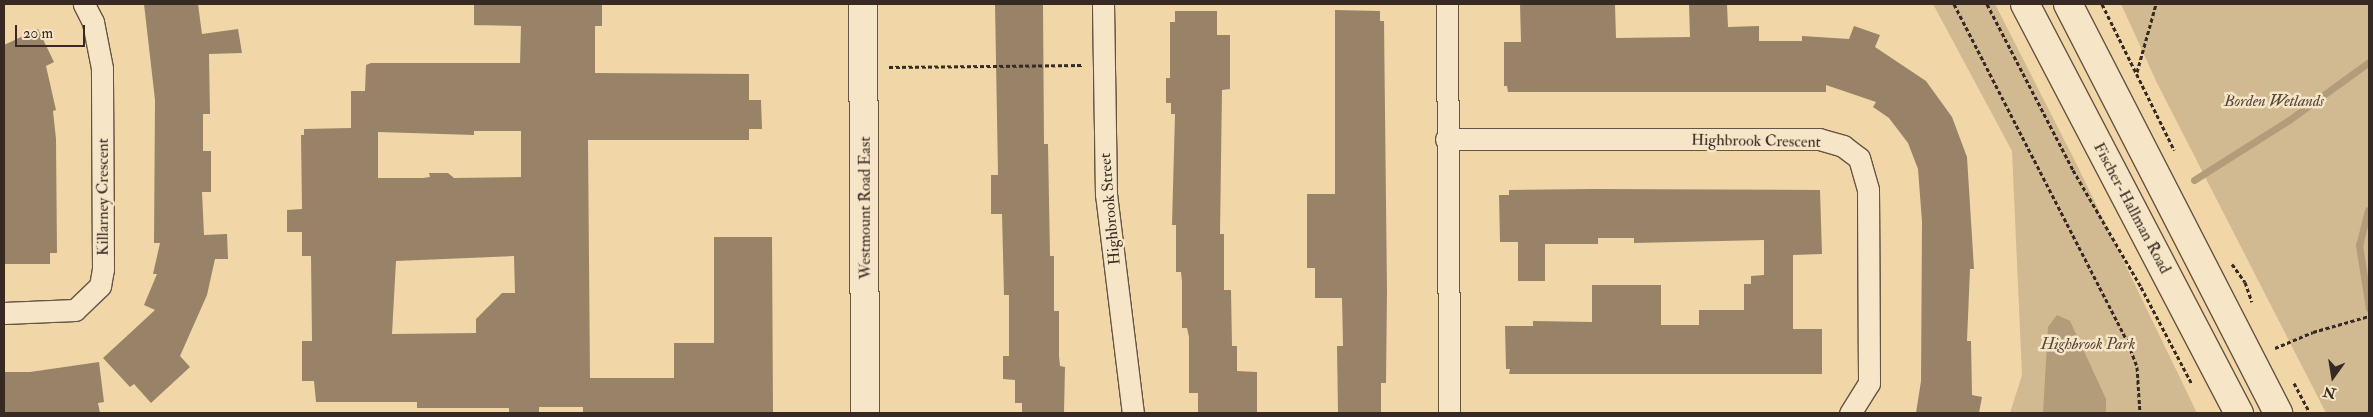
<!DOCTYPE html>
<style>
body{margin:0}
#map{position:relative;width:2373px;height:417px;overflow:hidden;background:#f1d7a7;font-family:"IM FELL Double Pica",serif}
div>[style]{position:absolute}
.green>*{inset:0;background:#d1b991}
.water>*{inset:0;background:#b29c7a}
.stream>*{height:7px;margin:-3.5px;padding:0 3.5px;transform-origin:3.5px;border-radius:3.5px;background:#b29c7a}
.building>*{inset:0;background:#988368}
.path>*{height:3px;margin-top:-1.5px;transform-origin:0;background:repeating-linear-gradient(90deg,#372924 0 4px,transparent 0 6.5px)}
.roads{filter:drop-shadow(1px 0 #665445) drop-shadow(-1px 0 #665445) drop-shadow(0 1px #665445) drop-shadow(0 -1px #665445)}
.street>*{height:21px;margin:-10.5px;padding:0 10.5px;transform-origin:10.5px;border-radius:10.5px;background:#f6e5c6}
.secondary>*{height:28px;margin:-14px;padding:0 14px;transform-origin:14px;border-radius:14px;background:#f6e5c6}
span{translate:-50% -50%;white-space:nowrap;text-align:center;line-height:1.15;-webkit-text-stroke:5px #f6e5c6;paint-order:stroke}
.park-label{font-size:16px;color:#56463a;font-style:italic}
.street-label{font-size:16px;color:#372924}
.frame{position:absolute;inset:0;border:5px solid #372924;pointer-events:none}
.north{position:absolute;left:2308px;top:352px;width:50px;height:50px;-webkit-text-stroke:4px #f6e5c6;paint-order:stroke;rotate:193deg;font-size:14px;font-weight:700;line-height:20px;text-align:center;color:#372924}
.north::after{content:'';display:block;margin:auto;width:18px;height:22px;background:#372924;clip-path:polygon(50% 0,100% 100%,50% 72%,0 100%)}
.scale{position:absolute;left:15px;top:25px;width:70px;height:22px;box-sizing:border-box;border:2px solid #372924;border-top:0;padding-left:6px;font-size:15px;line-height:18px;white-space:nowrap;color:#372924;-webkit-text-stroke:4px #f6e5c6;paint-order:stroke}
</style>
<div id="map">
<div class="green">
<div style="clip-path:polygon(1933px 4px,1995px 4px,2076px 163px,2197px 413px,2010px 413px,2022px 375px,2012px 151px)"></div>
<div style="clip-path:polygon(2121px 4px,2369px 4px,2369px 413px,2326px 413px,2157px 83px)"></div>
</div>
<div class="water">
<div style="clip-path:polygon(2057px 315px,2070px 321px,2106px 399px,2106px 413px,2043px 413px,2048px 327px)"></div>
</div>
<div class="stream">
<div style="left:2194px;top:180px;width:112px;rotate:-32.3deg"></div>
<div style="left:2289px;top:120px;width:99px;rotate:-35.9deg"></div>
<div style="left:2368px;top:210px;width:36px;rotate:104deg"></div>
<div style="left:2359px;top:245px;width:64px;rotate:81deg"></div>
</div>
<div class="building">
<div style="clip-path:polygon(144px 4px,198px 4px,202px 34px,238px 29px,242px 53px,209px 54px,210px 114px,203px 114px,203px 151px,211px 151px,211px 192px,202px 192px,204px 235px,227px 234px,228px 259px,215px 259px,207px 295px,180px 356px,190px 367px,151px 403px,134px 384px,130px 387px,103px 358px,155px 310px,144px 305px,157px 274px,153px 274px,160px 243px,154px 243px,155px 100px)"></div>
<div style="clip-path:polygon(evenodd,474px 4px,602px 4px,602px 26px,595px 26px,595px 73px,749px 74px,749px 100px,761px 100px,762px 129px,749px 129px,749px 140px,588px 140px,590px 378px,674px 378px,674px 343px,714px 343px,714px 237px,772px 237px,773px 413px,583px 413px,583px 407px,539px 407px,539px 413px,509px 413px,509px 408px,417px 408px,417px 402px,316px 402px,314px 381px,302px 381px,302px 341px,312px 341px,311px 256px,302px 256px,302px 232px,287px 232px,287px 210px,302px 209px,301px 135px,304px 135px,304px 129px,351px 128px,351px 91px,365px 91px,366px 65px,371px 63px,520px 63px,521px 26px,474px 25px,474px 4px,474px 131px,521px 131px,521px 177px,454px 178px,448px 173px,429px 173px,430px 177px,423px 178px,378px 178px,378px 132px,474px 135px,474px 131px,474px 4px,514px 256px,515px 293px,502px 293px,476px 319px,476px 333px,392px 334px,396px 261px,514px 256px)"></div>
<div style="clip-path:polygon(995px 4px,1043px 4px,1044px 144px,1048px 144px,1050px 256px,1054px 256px,1054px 311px,1059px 311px,1059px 356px,1060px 366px,1065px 367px,1064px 413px,1022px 413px,1022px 403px,1015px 403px,1015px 380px,1003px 379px,1003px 356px,1009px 356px,1009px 295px,1004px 295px,1002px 214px,991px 214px,991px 175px,998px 175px)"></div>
<div style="clip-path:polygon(1520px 4px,1615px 4px,1616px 38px,1690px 37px,1689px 4px,1727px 4px,1728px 27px,1759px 26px,1759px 41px,1802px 41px,1802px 36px,1849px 39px,1854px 26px,1880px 35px,1875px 47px,1926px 81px,1952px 117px,1967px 157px,1974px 269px,1970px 269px,1967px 341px,1971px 341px,1972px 395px,1982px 397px,1979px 413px,1916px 413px,1921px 381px,1922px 222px,1918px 169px,1908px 143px,1889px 118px,1873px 107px,1876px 102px,1826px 85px,1826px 92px,1508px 92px,1507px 86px,1504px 86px,1504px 42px,1521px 42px)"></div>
<div style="clip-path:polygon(1335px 10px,1380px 11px,1380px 21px,1384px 21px,1387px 291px,1386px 383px,1381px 383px,1381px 413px,1338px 413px,1337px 346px,1343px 346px,1342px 298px,1315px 298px,1315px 268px,1307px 268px,1307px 194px,1335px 194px)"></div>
<div style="clip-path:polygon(1175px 11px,1217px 11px,1217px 35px,1230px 35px,1230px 89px,1222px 90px,1220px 234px,1224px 234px,1224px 290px,1231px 290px,1232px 346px,1237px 346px,1237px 371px,1257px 372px,1257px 413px,1198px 413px,1198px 393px,1189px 393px,1189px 337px,1187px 328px,1182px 328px,1182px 282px,1181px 272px,1176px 272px,1176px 225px,1172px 225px,1175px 114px,1171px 114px,1171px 103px,1166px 103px,1166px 78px,1170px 78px,1170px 22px,1175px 22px)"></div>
<div style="clip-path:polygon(38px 29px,54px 62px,46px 66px,56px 110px,53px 111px,56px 139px,57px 253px,50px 253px,50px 264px,4px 264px,4px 45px)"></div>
<div style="clip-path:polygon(1593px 189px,1820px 190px,1822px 254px,1793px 255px,1793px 329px,1822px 329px,1822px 374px,1509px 374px,1510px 369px,1506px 369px,1505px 326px,1533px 326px,1533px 321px,1592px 322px,1592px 285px,1661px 285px,1661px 325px,1699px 325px,1699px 310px,1744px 310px,1744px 284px,1751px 284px,1751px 276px,1764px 275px,1764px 240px,1634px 243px,1634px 238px,1598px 238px,1598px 244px,1545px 244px,1545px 281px,1518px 281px,1518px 242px,1500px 242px,1499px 195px,1509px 195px,1509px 190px)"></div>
<div style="clip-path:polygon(99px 362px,104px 402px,98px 403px,100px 413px,4px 413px,4px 372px,30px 372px)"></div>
</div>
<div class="path">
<div style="left:1954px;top:4px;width:381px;rotate:62.8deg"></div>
<div style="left:2128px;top:343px;width:26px;rotate:69deg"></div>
<div style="left:2137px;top:367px;width:46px;rotate:86.3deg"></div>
<div style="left:1987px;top:4px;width:187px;rotate:62.6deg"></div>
<div style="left:2073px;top:170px;width:135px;rotate:59.8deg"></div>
<div style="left:2141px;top:287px;width:110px;rotate:62.3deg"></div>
<div style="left:2102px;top:4px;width:163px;rotate:63.7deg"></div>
<div style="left:889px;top:67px;width:194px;rotate:-0.6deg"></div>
<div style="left:2137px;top:72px;width:71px;rotate:-74.4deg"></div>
<div style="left:2232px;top:264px;width:22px;rotate:54deg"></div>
<div style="left:2245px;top:282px;width:21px;rotate:71deg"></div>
<div style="left:2275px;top:348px;width:41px;rotate:-22.8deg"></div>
<div style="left:2313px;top:332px;width:58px;rotate:-15.9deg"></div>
<div style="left:2294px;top:383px;width:34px;rotate:62deg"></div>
</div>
<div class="roads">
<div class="street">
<div style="left:1103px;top:4px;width:190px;rotate:89.1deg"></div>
<div style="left:1106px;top:194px;width:221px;rotate:83deg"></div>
<div style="left:1447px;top:4px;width:409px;rotate:89.7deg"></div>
<div style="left:1446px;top:139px;width:373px"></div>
<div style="left:1819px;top:139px;width:25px;rotate:16deg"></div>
<div style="left:1843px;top:146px;width:20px;rotate:37deg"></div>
<div style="left:1859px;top:158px;width:32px;rotate:74deg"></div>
<div style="left:1868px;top:189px;width:194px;rotate:89.7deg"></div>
<div style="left:1869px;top:383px;width:36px;rotate:122deg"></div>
<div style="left:4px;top:313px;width:71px;rotate:-2.4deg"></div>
<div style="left:75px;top:310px;width:35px;rotate:-44deg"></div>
<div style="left:100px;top:286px;width:17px;rotate:-80deg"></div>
<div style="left:103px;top:269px;width:201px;rotate:-90.3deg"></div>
<div style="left:102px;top:68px;width:47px;rotate:-101.1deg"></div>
<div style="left:93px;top:22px;width:20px;rotate:-117deg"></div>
</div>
<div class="secondary">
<div style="left:863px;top:4px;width:409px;rotate:89.7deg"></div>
<div style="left:2025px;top:4px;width:462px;rotate:62.4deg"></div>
<div style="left:2068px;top:4px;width:460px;rotate:62.8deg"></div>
</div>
</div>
<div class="park-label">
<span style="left:2274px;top:101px">Borden Wetlands</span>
<span style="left:2088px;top:344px">Highbrook Park</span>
</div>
<div class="street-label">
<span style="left:1756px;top:141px;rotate:1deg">Highbrook Crescent</span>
<span style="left:103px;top:197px;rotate:-90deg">Killarney Crescent</span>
<span style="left:865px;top:208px;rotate:-90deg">Westmount Road East</span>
<span style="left:2132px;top:208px;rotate:62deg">Fischer-Hallman Road</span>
<span style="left:1110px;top:209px;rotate:-95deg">Highbrook Street</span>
</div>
<div class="frame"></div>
<div class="north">N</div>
<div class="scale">20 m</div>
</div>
